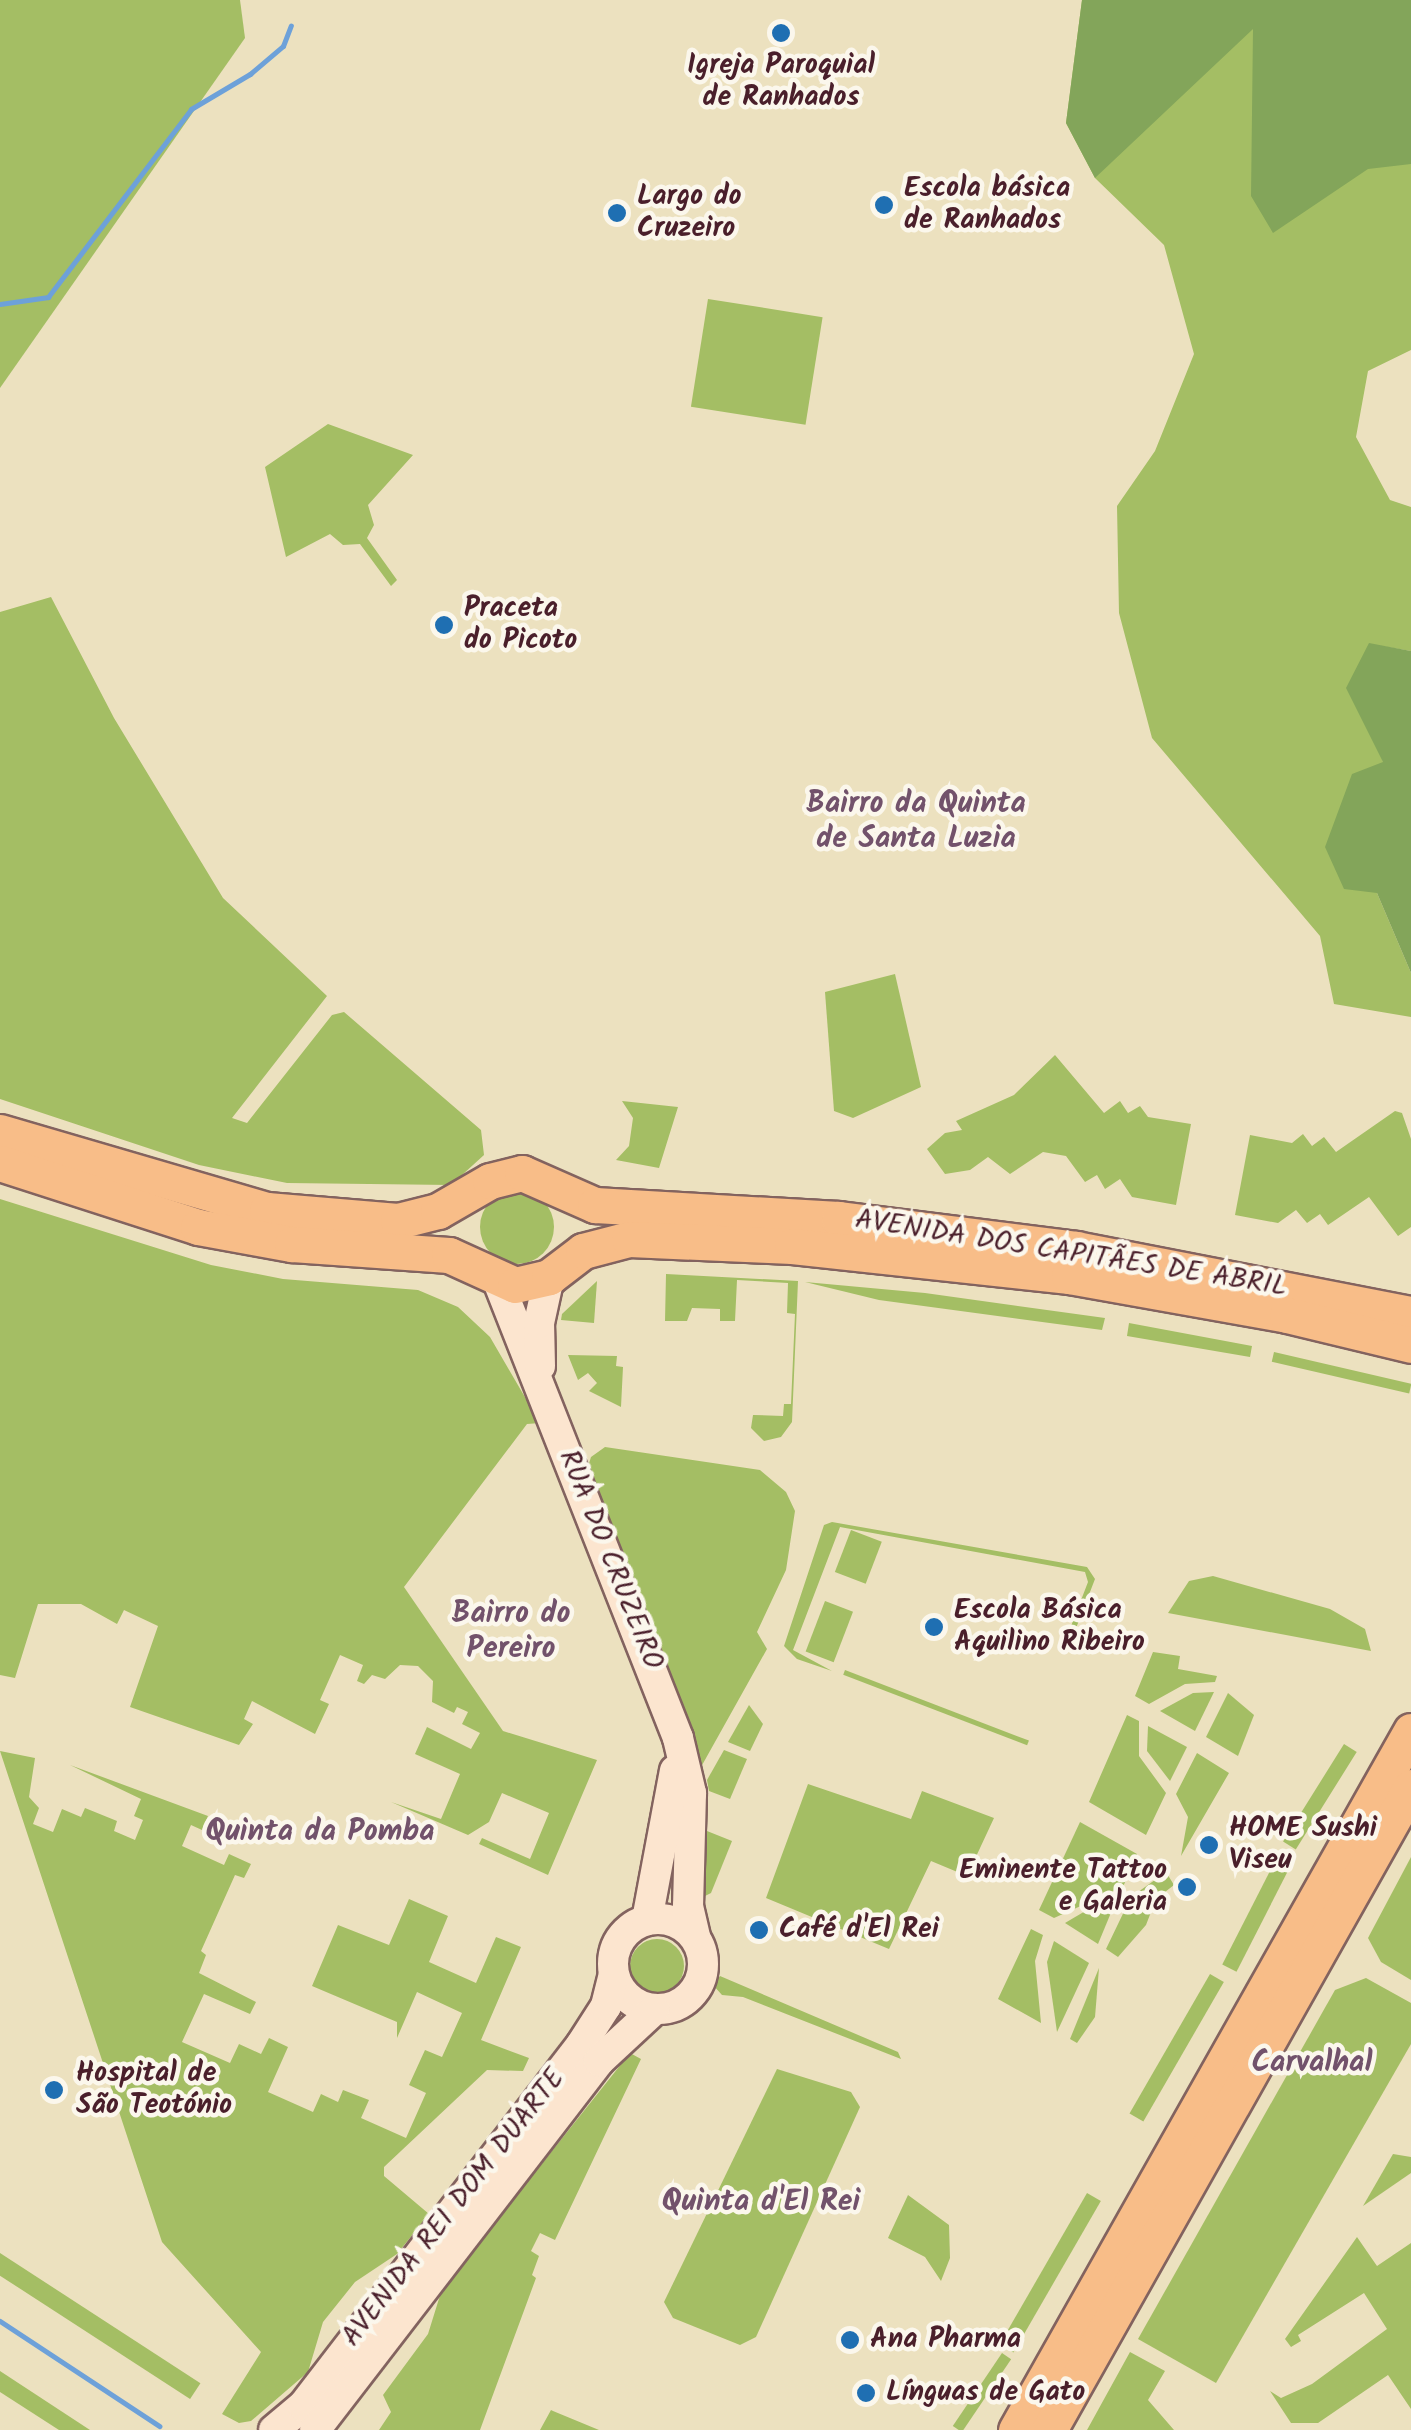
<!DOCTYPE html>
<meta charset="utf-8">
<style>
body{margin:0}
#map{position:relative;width:1411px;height:2430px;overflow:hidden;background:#ece1bf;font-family:Kalam,sans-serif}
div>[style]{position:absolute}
.green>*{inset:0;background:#a4be64;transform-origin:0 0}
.round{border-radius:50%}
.forest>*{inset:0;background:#83a55a}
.stream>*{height:5px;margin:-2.5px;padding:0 2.5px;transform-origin:2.5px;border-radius:2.5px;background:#6da1d9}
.roads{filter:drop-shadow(2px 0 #83635f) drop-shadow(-2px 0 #83635f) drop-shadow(0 2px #83635f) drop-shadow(0 -2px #83635f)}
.secondary>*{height:30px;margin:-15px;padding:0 15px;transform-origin:15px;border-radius:15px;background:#fce5cf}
.secondary>.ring{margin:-15px;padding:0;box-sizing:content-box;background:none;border:30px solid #fce5cf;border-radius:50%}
.primary>*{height:35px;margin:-17.5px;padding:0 17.5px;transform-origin:17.5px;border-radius:17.5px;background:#f8bd88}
.dots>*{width:28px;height:28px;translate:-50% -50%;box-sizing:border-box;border:5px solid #fbf7ec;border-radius:50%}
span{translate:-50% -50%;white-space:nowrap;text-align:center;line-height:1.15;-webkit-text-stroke:9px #fbf7ec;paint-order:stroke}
.poi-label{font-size:28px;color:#4a1f2b;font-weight:700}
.left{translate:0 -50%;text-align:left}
.right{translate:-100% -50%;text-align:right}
.street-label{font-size:28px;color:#4a1f2b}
.neighbourhood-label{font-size:30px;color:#72526b;font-weight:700}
</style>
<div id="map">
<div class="green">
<div style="clip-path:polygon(0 0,240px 0,245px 38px,0 388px)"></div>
<div style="clip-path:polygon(1082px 0,1411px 0,1411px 350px,1368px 371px,1356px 437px,1390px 500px,1411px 507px,1411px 651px,1369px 644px,1383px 762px,1377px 893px,1411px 973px,1411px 1017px,1334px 1004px,1320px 936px,1152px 738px,1119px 613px,1117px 506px,1155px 451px,1194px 354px,1164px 245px,1095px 178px,1066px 123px)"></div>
<div style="left:708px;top:299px;width:116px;height:109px;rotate:9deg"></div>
<div style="clip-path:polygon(328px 424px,413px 455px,368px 505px,374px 525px,367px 538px,397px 580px,391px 586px,360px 544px,343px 545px,330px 534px,286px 557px,265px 467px)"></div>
<div style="clip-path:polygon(51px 597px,114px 718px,223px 898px,327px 996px,232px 1118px,247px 1123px,332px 1015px,344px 1012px,481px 1130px,484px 1155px,451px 1185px,287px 1183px,199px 1165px,0 1099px,0 612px)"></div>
<div style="clip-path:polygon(895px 974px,921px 1087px,853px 1118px,834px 1111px,825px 992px)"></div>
<div style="clip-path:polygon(1055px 1055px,1104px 1113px,1120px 1101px,1128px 1113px,1140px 1106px,1148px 1117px,1191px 1124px,1176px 1205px,1132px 1197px,1120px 1179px,1105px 1189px,1097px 1175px,1085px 1182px,1066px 1156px,1043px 1152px,1010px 1174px,988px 1157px,970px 1170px,945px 1174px,927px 1149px,945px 1133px,962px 1130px,956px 1121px,1014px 1095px)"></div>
<div style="clip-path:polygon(622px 1101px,678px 1107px,659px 1168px,616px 1160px,629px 1146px,633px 1118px)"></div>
<div style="clip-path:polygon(1395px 1111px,1402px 1113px,1411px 1139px,1411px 1227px,1398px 1236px,1369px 1197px,1328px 1225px,1320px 1214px,1307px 1223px,1296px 1210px,1278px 1223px,1235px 1215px,1250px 1135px,1292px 1143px,1303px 1134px,1312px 1146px,1324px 1137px,1336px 1152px)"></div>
<div class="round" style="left:480px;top:1190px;width:74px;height:74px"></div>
<div style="clip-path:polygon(0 1199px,211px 1265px,283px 1279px,418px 1290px,458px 1307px,490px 1337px,540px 1423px,527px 1424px,404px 1587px,503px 1731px,597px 1760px,548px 1875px,479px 1844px,482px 1838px,530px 1859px,549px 1813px,502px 1793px,489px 1822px,468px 1835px,391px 1802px,441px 1819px,460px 1774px,415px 1754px,427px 1727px,471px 1749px,480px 1733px,462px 1724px,468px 1712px,457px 1707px,454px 1713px,432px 1702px,433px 1681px,418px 1666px,400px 1665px,385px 1679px,372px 1675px,364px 1684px,357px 1681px,363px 1665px,340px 1655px,320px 1700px,329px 1704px,315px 1734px,252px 1701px,244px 1719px,253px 1724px,239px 1745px,130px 1707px,158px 1626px,124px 1610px,117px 1624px,81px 1604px,38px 1604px,15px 1678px,0 1675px)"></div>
<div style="clip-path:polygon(666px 1274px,798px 1281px,792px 1422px,781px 1437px,764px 1441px,751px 1428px,753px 1415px,783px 1416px,784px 1404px,791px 1404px,795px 1314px,787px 1313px,788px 1283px,737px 1280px,735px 1321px,720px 1321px,720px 1309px,692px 1308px,687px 1321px,665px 1321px)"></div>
<div style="clip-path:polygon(597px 1281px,594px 1323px,561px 1320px,562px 1314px)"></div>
<div style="clip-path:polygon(805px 1282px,925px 1293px,1105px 1318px,1102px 1330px,879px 1300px)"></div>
<div style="clip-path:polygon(1129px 1323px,1252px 1346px,1250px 1357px,1127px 1336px)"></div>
<div style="left:1274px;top:1352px;width:141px;height:10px;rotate:13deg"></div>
<div style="clip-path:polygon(568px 1355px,617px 1356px,616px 1366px,623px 1367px,621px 1407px,589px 1391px,597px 1383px,588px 1373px,578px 1380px)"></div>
<div style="clip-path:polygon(605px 1447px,760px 1470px,786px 1492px,795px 1511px,786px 1570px,757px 1632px,767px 1649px,701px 1767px,587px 1470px,591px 1457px)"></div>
<div style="clip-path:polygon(832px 1522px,1087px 1567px,1095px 1579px,1073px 1636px,1068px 1634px,1088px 1582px,1085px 1572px,840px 1527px,793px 1650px,832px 1671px,797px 1659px,784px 1646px,824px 1525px)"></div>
<div style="left:851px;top:1530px;width:33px;height:45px;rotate:21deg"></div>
<div style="clip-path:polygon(1213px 1576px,1330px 1609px,1365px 1629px,1371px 1651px,1168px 1613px,1189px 1581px)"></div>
<div style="left:825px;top:1601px;width:30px;height:54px;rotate:21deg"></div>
<div style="clip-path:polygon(1153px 1652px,1180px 1656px,1178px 1669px,1217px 1676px,1215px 1682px,1185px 1684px,1149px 1704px,1135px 1696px)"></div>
<div style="left:845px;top:1670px;width:197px;height:5px;rotate:21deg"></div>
<div style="clip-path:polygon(1214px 1692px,1195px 1731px,1160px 1711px,1193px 1693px)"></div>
<div style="clip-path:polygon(1228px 1693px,1254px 1715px,1238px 1756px,1206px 1737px)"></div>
<div style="clip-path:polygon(749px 1705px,763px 1724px,750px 1751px,728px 1742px)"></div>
<div style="clip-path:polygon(1127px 1715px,1139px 1721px,1139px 1756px,1166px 1793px,1146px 1835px,1089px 1802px)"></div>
<div style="clip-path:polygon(1148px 1726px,1187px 1747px,1170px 1781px,1147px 1751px)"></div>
<div style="left:1344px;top:1744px;width:15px;height:115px;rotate:32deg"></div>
<div style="clip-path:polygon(724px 1750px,747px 1759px,730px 1799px,709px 1791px,707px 1780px)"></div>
<div style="clip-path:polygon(0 1751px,35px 1758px,29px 1797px,39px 1808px,33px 1824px,53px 1832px,62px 1809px,81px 1817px,85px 1808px,117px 1821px,114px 1831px,135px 1840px,143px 1820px,134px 1816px,141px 1799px,70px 1765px,208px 1816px,202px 1830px,191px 1825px,182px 1846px,224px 1865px,229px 1854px,251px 1864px,244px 1878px,235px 1875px,201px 1951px,206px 1955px,199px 1973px,256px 2002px,250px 2014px,204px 1994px,182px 2042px,230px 2063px,239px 2044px,261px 2054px,269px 2038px,288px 2047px,268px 2092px,313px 2112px,321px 2094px,338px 2102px,343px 2090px,369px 2100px,361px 2118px,406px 2138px,426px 2093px,409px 2085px,425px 2050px,442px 2057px,462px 2013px,417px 1992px,397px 2038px,397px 2022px,312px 1986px,338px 1925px,389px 1945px,409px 1899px,448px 1916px,429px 1962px,476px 1983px,496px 1937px,521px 1947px,481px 2040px,529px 2058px,523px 2071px,487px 2070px,384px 2167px,384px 2176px,429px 2214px,397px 2254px,355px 2282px,323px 2322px,308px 2372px,251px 2421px,239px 2423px,222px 2414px,261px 2352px,162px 2242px)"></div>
<div style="clip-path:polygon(1197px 1753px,1229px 1773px,1181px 1856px,1188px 1817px,1176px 1794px)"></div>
<div style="clip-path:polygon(808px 1784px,911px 1819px,922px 1791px,994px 1818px,967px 1876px,931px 1861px,889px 1949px,766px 1898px)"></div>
<div style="clip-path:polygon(1080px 1822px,1137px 1854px,1123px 1887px,1054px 1918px,1039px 1910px)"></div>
<div style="clip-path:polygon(707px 1831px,732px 1841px,711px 1893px,703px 1897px,699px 1879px)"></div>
<div style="clip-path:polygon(1411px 1857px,1411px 1980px,1381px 1962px,1368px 1938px)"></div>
<div style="left:1274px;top:1863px;width:16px;height:114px;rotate:27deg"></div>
<div style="clip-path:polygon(1166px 1872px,1174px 1885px,1156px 1899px,1146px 1925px,1118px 1957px,1106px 1949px,1131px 1897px)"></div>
<div style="clip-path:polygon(1115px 1903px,1098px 1944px,1065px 1923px,1087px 1910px)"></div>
<div style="clip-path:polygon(1031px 1929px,1043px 1935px,1035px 1961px,1041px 2023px,998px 1999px)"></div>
<div class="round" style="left:630px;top:1939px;width:54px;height:54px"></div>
<div style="clip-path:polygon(1054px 1941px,1089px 1963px,1057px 2032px,1047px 1962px)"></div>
<div style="clip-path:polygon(1099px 1968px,1095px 2017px,1077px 2043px,1070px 2039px)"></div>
<div style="left:1210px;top:1974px;width:16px;height:161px;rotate:30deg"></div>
<div style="clip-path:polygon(720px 1976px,898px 2052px,901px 2059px,743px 1997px,722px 1995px,713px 1985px)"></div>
<div style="clip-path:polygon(1366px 1978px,1411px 2003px,1411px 2044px,1216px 2383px,1138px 2339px,1335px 1990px)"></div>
<div style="clip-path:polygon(630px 2053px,641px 2059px,555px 2240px,540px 2233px,531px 2251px,539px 2256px,532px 2275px,536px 2278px,480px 2430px,379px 2430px,391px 2412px,383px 2395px,428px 2334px,442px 2289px)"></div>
<div style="clip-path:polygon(777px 2069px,851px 2092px,860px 2107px,756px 2337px,740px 2345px,673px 2318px,664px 2302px)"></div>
<div style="clip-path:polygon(1393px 2154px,1411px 2157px,1411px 2173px,1363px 2206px)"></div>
<div style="left:1087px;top:2193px;width:16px;height:175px;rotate:30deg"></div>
<div style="clip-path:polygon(908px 2195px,949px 2225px,950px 2258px,941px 2281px,925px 2257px,888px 2238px)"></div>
<div style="clip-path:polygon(1357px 2237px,1377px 2266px,1411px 2243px,1411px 2409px,1388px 2375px,1318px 2423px,1291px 2423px,1270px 2391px,1281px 2398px,1312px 2384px,1387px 2329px,1364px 2293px,1298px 2335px,1301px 2341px,1291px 2347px,1285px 2339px)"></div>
<div style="left:0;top:2253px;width:239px;height:19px;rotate:33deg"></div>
<div style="clip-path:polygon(1130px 2352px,1165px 2371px,1148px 2400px,1174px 2430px,1087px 2430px)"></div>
<div style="left:1002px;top:2353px;width:11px;height:88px;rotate:34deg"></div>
<div style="clip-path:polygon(0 2371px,90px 2430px,59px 2430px,0 2392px)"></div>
<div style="clip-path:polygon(551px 2410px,553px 2411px,599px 2430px,540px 2430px)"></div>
</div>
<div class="forest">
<div style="clip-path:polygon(1082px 0,1411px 0,1411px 164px,1368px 169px,1273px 233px,1251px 196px,1253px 29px,1095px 178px,1066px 123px)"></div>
<div style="clip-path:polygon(1369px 643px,1411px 651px,1411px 973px,1377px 893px,1344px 889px,1325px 847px,1352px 774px,1383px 762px,1346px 688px)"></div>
</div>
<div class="stream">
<div style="left:0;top:304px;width:49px;rotate:-8.3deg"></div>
<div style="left:48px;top:297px;width:236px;rotate:-52.7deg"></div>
<div style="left:191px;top:109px;width:69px;rotate:-30.7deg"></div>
<div style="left:250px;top:74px;width:43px;rotate:-40.3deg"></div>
<div style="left:283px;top:46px;width:22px;rotate:-69deg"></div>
<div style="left:0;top:2321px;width:191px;rotate:33.4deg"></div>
</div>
<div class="roads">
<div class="secondary">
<div style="left:498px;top:1281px;width:491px;rotate:68.5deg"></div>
<div style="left:678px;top:1738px;width:57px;rotate:76.7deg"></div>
<div style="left:691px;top:1793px;width:113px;rotate:91.5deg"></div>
<div style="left:688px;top:1906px;width:32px;rotate:77deg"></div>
<div style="left:540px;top:1366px;width:43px;rotate:-91.3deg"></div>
<div style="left:539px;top:1323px;width:47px;rotate:-77.7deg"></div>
<div class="ring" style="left:613px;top:1919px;width:60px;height:60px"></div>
<div style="left:647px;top:1920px;width:152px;rotate:-79.4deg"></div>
<div style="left:274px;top:2430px;width:38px;rotate:-40deg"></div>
<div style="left:303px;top:2406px;width:456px;rotate:-52.4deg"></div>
<div style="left:581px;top:2045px;width:46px;rotate:-57.3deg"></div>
<div style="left:606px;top:2006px;width:32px;rotate:-76deg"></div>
<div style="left:315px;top:2430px;width:466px;rotate:-52.4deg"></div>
<div style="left:599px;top:2061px;width:75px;rotate:-42.8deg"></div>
</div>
<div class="primary">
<div style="left:0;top:1132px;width:278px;rotate:16.3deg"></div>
<div style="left:267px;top:1210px;width:131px;rotate:4.8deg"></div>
<div style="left:398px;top:1221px;width:41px;rotate:-14deg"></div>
<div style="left:438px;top:1211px;width:60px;rotate:-30deg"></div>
<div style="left:490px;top:1181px;width:33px;rotate:-14deg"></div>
<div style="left:522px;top:1173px;width:80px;rotate:23.7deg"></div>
<div style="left:595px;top:1205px;width:244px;rotate:3.3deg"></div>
<div style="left:839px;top:1219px;width:239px;rotate:7.2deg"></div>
<div style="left:1076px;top:1249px;width:341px;rotate:11deg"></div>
<div style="left:0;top:1163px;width:208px;rotate:17.9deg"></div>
<div style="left:198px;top:1227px;width:96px;rotate:10.3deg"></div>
<div style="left:292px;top:1244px;width:157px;rotate:4deg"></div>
<div style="left:449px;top:1255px;width:72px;rotate:24.4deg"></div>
<div style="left:515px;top:1285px;width:35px;rotate:-13deg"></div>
<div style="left:549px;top:1277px;width:43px;rotate:-37.4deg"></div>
<div style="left:583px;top:1251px;width:48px;rotate:-14.6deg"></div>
<div style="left:629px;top:1239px;width:163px;rotate:2.5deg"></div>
<div style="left:792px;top:1246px;width:279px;rotate:6.2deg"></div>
<div style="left:1069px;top:1276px;width:221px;rotate:10.1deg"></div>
<div style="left:1287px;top:1315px;width:128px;rotate:13.6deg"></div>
<div style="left:1016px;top:2430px;width:803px;rotate:-60.53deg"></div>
<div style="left:1049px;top:2430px;width:738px;rotate:-60.62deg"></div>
</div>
</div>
<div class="dots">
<div style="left:781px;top:33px;background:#1f6fb2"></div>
<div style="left:884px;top:205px;background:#1f6fb2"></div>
<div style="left:617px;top:213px;background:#1f6fb2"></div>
<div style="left:444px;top:625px;background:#1f6fb2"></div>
<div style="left:934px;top:1627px;background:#1f6fb2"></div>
<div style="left:1209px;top:1845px;background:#1f6fb2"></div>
<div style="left:1187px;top:1887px;background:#1f6fb2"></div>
<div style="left:759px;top:1930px;background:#1f6fb2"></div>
<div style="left:54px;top:2090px;background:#1f6fb2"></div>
<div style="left:850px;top:2340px;background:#1f6fb2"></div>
<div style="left:866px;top:2393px;background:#1f6fb2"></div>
</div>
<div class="poi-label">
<span style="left:781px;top:82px">Igreja Paroquial<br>de Ranhados</span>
<span class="left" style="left:904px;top:205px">Escola básica<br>de Ranhados</span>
<span class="left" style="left:637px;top:213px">Largo do<br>Cruzeiro</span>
<span class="left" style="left:464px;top:625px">Praceta<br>do Picoto</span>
<span class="left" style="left:954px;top:1627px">Escola Básica<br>Aquilino Ribeiro</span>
<span class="left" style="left:1229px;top:1845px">HOME Sushi<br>Viseu</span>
<span class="right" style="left:1167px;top:1887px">Eminente Tattoo<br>e Galeria</span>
<span class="left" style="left:779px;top:1930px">Café d'El Rei</span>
<span class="left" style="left:76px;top:2090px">Hospital de<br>São Teotónio</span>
<span class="left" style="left:870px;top:2340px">Ana Pharma</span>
<span class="left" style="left:886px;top:2393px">Línguas de Gato</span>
</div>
<div class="street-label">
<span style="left:1071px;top:1254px;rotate:9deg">AVENIDA DOS CAPITÃES DE ABRIL</span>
<span style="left:610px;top:1560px;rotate:68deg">RUA DO CRUZEIRO</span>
<span style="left:454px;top:2208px;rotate:-52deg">AVENIDA REI DOM DUARTE</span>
</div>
<div class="neighbourhood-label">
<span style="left:916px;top:821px">Bairro da Quinta<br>de Santa Luzia</span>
<span style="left:511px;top:1631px">Bairro do<br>Pereiro</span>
<span style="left:320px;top:1832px">Quinta da Pomba</span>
<span style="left:1312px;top:2063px">Carvalhal</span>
<span style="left:761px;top:2202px">Quinta d'El Rei</span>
</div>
</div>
